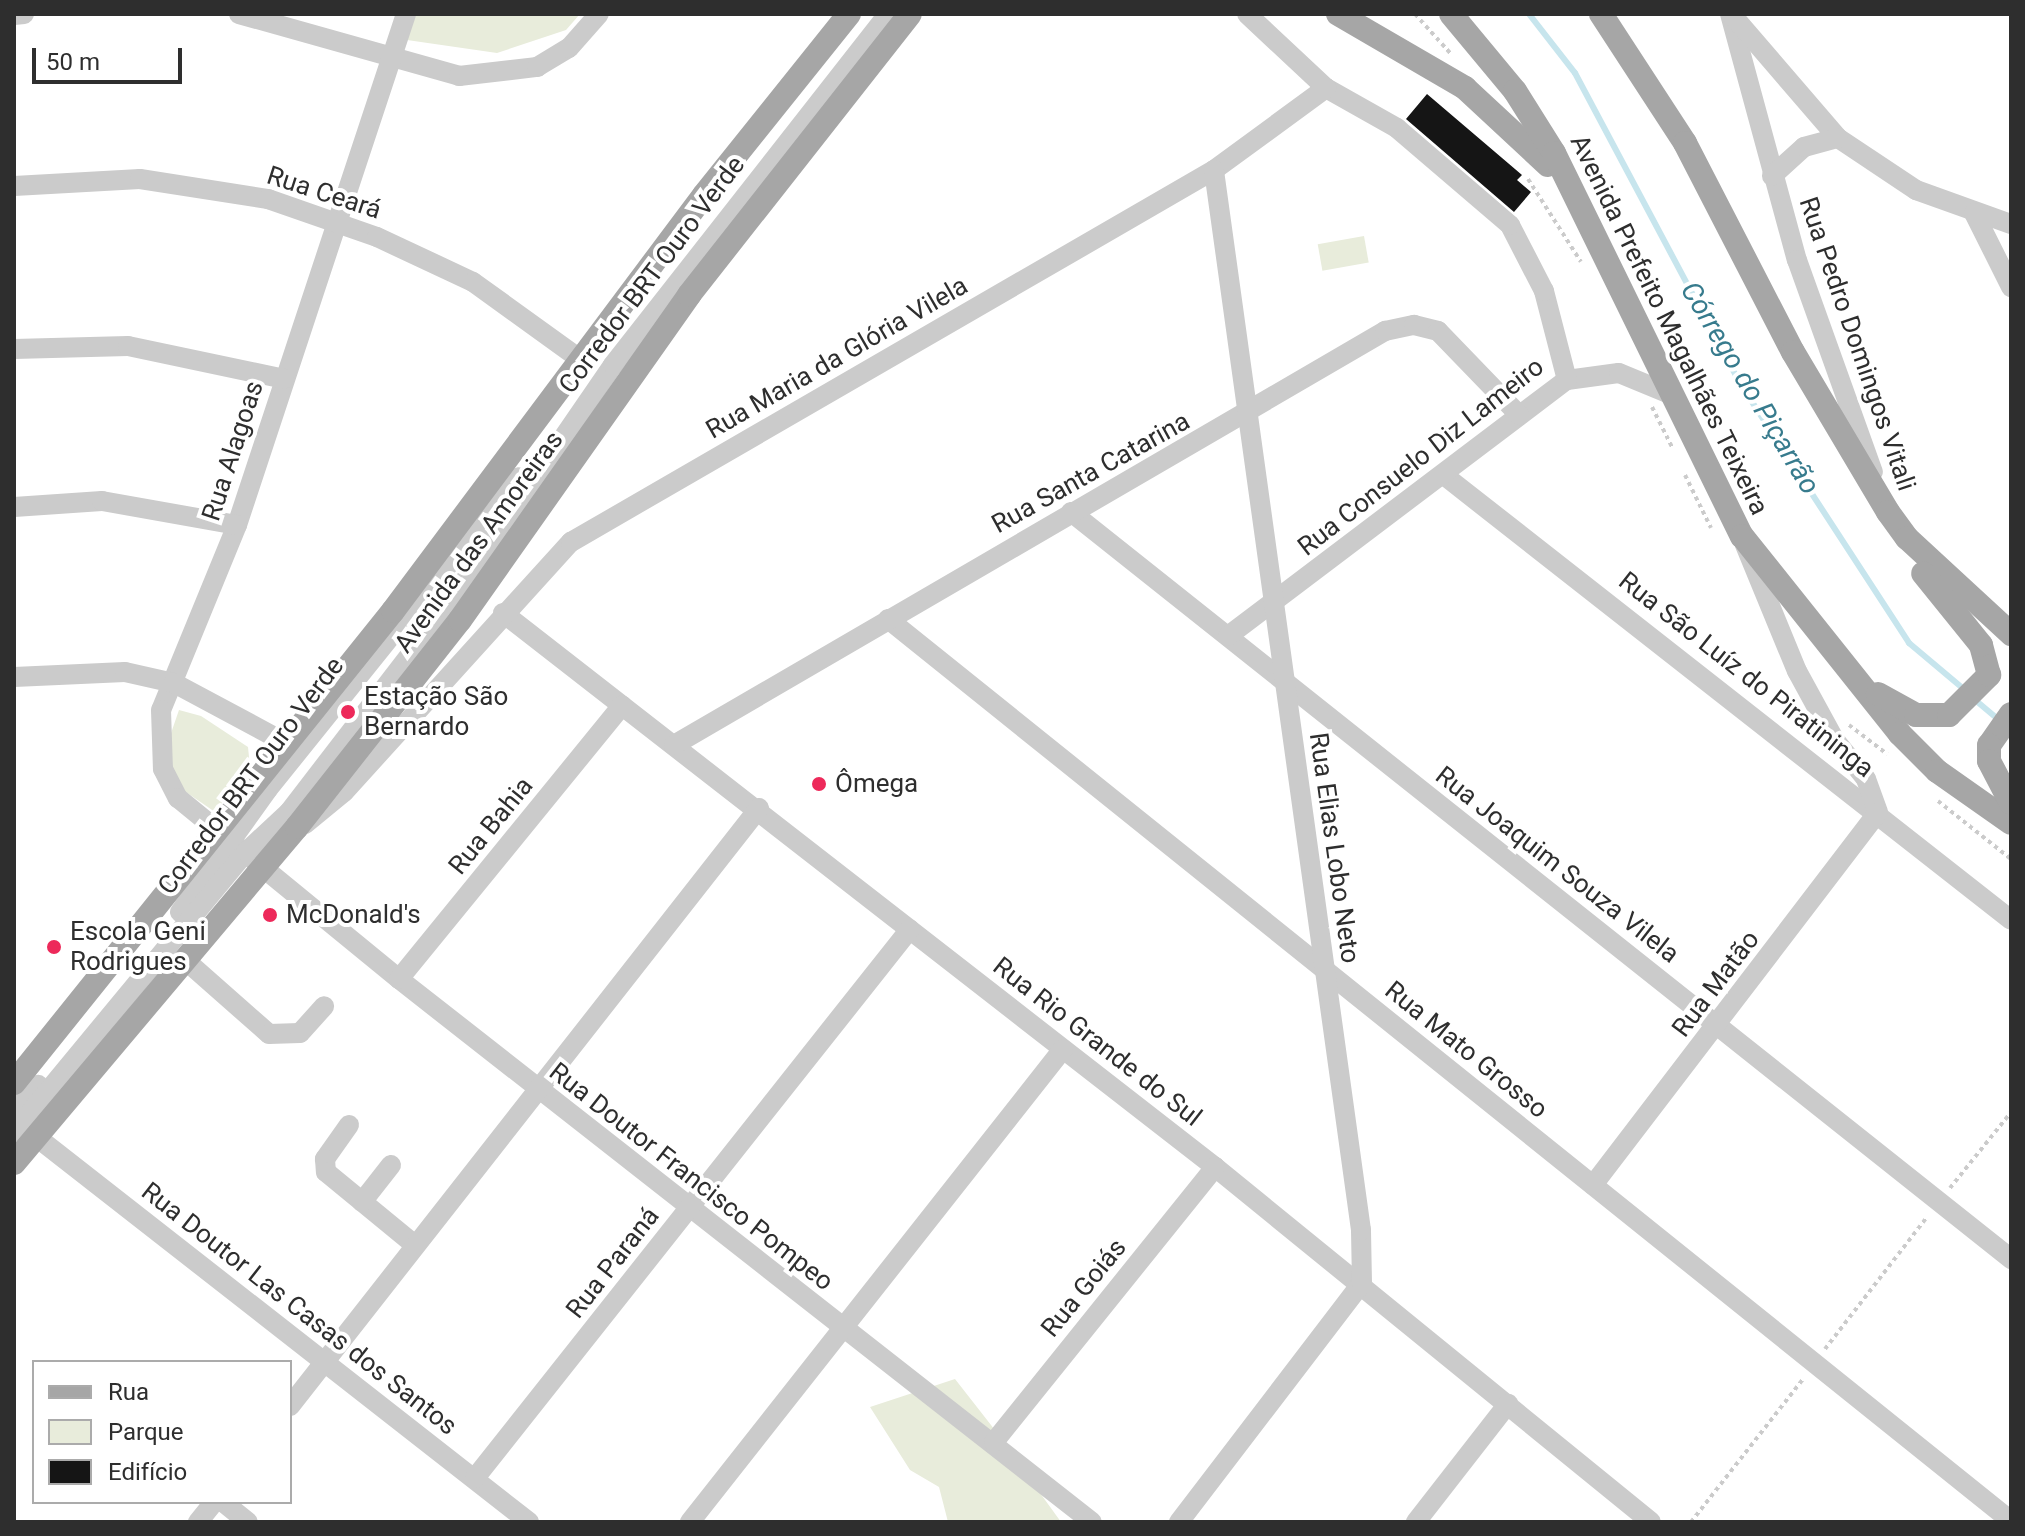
<!DOCTYPE html>
<meta charset="utf-8">
<style>
body{margin:0}
#map{position:relative;width:2025px;height:1536px;overflow:hidden;background:#fff;font-family:Roboto,sans-serif}
div>[style]{position:absolute}
.green>*{inset:0;background:#e8ecdb;transform-origin:0 0}
.stream>*{height:6px;margin:-3px;padding:0 3px;transform-origin:3px;border-radius:3px;background:#c7e5ed}
.building>*{inset:0;background:#151515}
.path>*{height:4px;margin-top:-2px;transform-origin:0;background:repeating-linear-gradient(90deg,#cbcbcb 0 4px,transparent 0 8px)}
.minor>*{height:20px;margin:-10px;padding:0 10px;transform-origin:10px;border-radius:10px;background:#cbcbcb}
.major>*{height:24px;margin:-12px;padding:0 12px;transform-origin:12px;border-radius:12px;background:#a6a6a6}
.dots>*{width:22px;height:22px;translate:-50% -50%;box-sizing:border-box;border:4px solid #fff;border-radius:50%}
span{translate:-50% -50%;white-space:nowrap;text-align:center;line-height:1.15;-webkit-text-stroke:8px #fff;paint-order:stroke}
.street-label{font-size:26px;color:#2e2e2e}
.poi-label{font-size:26px;color:#2e2e2e}
.left{translate:0 -50%;text-align:left}
.water-label{font-size:28px;color:#377b8d;font-style:italic}
.frame{position:absolute;inset:0;border:16px solid #2e2e2e;pointer-events:none}
.legend{position:absolute;left:32px;top:1360px;width:260px;height:144px;box-sizing:border-box;background:#fff;border:2px solid #ababab;margin:0;padding:10px 14px;list-style:none;font-size:24px;color:#2e2e2e}
.legend li{display:flex;align-items:center;gap:16px;height:40px}
.legend b{width:40px;border:2px solid #ababab}
.scale{position:absolute;left:32px;top:48px;width:150px;height:36px;box-sizing:border-box;border:4px solid #2e2e2e;border-top:0;padding-left:10px;font-size:24px;line-height:28px;white-space:nowrap;color:#2e2e2e;-webkit-text-stroke:6px #fff;paint-order:stroke}
</style>
<div id="map">
<div class="green">
<div style="clip-path:polygon(415px 14px,580px 14px,566px 30px,497px 53px,407px 40px)"></div>
<div style="left:1364px;top:236px;width:27px;height:47px;rotate:80deg"></div>
<div style="clip-path:polygon(179px 710px,201px 716px,248px 747px,250px 767px,215px 812px,183px 790px,171px 769px,169px 739px)"></div>
<div style="clip-path:polygon(955px 1379px,991px 1425px,1061px 1522px,948px 1522px,939px 1487px,910px 1470px,870px 1407px)"></div>
</div>
<div class="stream">
<div style="left:1529px;top:14px;width:75px;rotate:52.1deg"></div>
<div style="left:1575px;top:73px;width:353px;rotate:62deg"></div>
<div style="left:1741px;top:385px;width:308px;rotate:56.9deg"></div>
<div style="left:1909px;top:643px;width:75px;rotate:40.1deg"></div>
<div style="left:1974px;top:699px;width:33px;rotate:40deg"></div>
</div>
<div class="building">
<div style="clip-path:polygon(1427px 94px,1522px 175px,1517px 180px,1531px 192px,1514px 212px,1406px 119px)"></div>
</div>
<div class="path">
<div style="left:1415px;top:14px;width:54px;rotate:48deg"></div>
<div style="left:1528px;top:179px;width:98px;rotate:57.4deg"></div>
<div style="left:1652px;top:407px;width:47px;rotate:63.4deg"></div>
<div style="left:1685px;top:475px;width:59px;rotate:63.9deg"></div>
<div style="left:1849px;top:725px;width:48px;rotate:37.3deg"></div>
<div style="left:1938px;top:801px;width:93px;rotate:38.5deg"></div>
<div style="left:1950px;top:1188px;width:97px;rotate:-51.2deg"></div>
<div style="left:1825px;top:1349px;width:167px;rotate:-52.3deg"></div>
<div style="left:1691px;top:1522px;width:182px;rotate:-51.9deg"></div>
</div>
<div class="minor">
<div style="left:239px;top:14px;width:229px;rotate:15.7deg"></div>
<div style="left:459px;top:76px;width:79px;rotate:-6.6deg"></div>
<div style="left:537px;top:67px;width:37px;rotate:-31deg"></div>
<div style="left:569px;top:48px;width:45px;rotate:-48.6deg"></div>
<div style="left:406px;top:14px;width:538px;rotate:108.3deg"></div>
<div style="left:237px;top:525px;width:200px;rotate:112.3deg"></div>
<div style="left:161px;top:710px;width:59px;rotate:88.1deg"></div>
<div style="left:163px;top:769px;width:33px;rotate:63deg"></div>
<div style="left:178px;top:798px;width:286px;rotate:39.3deg"></div>
<div style="left:399px;top:979px;width:880px;rotate:38.08deg"></div>
<div style="left:1730px;top:14px;width:255px;rotate:74.8deg"></div>
<div style="left:1797px;top:260px;width:225px;rotate:70.3deg"></div>
<div style="left:14px;top:15px;width:10px;rotate:-6deg"></div>
<div style="left:1733px;top:16px;width:161px;rotate:49.3deg"></div>
<div style="left:1838px;top:138px;width:94px;rotate:33.7deg"></div>
<div style="left:1916px;top:190px;width:101px;rotate:19.7deg"></div>
<div style="left:1772px;top:176px;width:43px;rotate:-42.2deg"></div>
<div style="left:1804px;top:147px;width:35px;rotate:-15deg"></div>
<div style="left:14px;top:186px;width:126px;rotate:-3.2deg"></div>
<div style="left:140px;top:179px;width:130px;rotate:8.9deg"></div>
<div style="left:268px;top:199px;width:115px;rotate:19.2deg"></div>
<div style="left:377px;top:237px;width:106px;rotate:25.1deg"></div>
<div style="left:473px;top:282px;width:137px;rotate:35.8deg"></div>
<div style="left:1974px;top:213px;width:83px;rotate:63.4deg"></div>
<div style="left:14px;top:349px;width:114px;rotate:-1.5deg"></div>
<div style="left:128px;top:346px;width:159px;rotate:11.9deg"></div>
<div style="left:1567px;top:380px;width:52px;rotate:-7.7deg"></div>
<div style="left:1619px;top:373px;width:55px;rotate:22.4deg"></div>
<div style="left:1445px;top:476px;width:719px;rotate:38.11deg"></div>
<div style="left:14px;top:507px;width:88px;rotate:-3.9deg"></div>
<div style="left:102px;top:501px;width:137px;rotate:10.1deg"></div>
<div style="left:1071px;top:512px;width:1201px;rotate:38.47deg"></div>
<div style="left:1745px;top:545px;width:136px;rotate:67.6deg"></div>
<div style="left:1797px;top:671px;width:77px;rotate:61.4deg"></div>
<div style="left:1834px;top:739px;width:51px;rotate:51.3deg"></div>
<div style="left:1866px;top:779px;width:35px;rotate:70deg"></div>
<div style="left:503px;top:613px;width:902px;rotate:37.89deg"></div>
<div style="left:1215px;top:1167px;width:562px;rotate:39.15deg"></div>
<div style="left:888px;top:619px;width:1440px;rotate:38.77deg"></div>
<div style="left:1228px;top:636px;width:425px;rotate:-37.1deg"></div>
<div style="left:1567px;top:380px;width:92px;rotate:-104.5deg"></div>
<div style="left:1544px;top:291px;width:74px;rotate:-117.3deg"></div>
<div style="left:1510px;top:225px;width:149px;rotate:-139.4deg"></div>
<div style="left:1397px;top:128px;width:81px;rotate:-150.6deg"></div>
<div style="left:1326px;top:88px;width:108px;rotate:-136.9deg"></div>
<div style="left:14px;top:677px;width:111px;rotate:-2.6deg"></div>
<div style="left:125px;top:672px;width:50px;rotate:12.7deg"></div>
<div style="left:174px;top:683px;width:129px;rotate:28.2deg"></div>
<div style="left:674px;top:745px;width:823px;rotate:-30.21deg"></div>
<div style="left:1385px;top:331px;width:30px;rotate:-12deg"></div>
<div style="left:1414px;top:325px;width:25px;rotate:14deg"></div>
<div style="left:1438px;top:331px;width:117px;rotate:46deg"></div>
<div style="left:305px;top:824px;width:50px;rotate:-39.4deg"></div>
<div style="left:344px;top:792px;width:338px;rotate:-47.8deg"></div>
<div style="left:571px;top:542px;width:743px;rotate:-30.05deg"></div>
<div style="left:1214px;top:170px;width:139px;rotate:-36.2deg"></div>
<div style="left:180px;top:912px;width:151px;rotate:-54.4deg"></div>
<div style="left:268px;top:789px;width:400px;rotate:-51.2deg"></div>
<div style="left:184px;top:959px;width:113px;rotate:41.4deg"></div>
<div style="left:269px;top:1034px;width:31px;rotate:-2deg"></div>
<div style="left:300px;top:1033px;width:36px;rotate:-48deg"></div>
<div style="left:399px;top:979px;width:353px;rotate:-50.8deg"></div>
<div style="left:14px;top:1110px;width:35px;rotate:-46deg"></div>
<div style="left:349px;top:1125px;width:42px;rotate:125.2deg"></div>
<div style="left:325px;top:1159px;width:13px;rotate:86deg"></div>
<div style="left:326px;top:1172px;width:115px;rotate:39.4deg"></div>
<div style="left:25px;top:1128px;width:640px;rotate:38.02deg"></div>
<div style="left:14px;top:1132px;width:364px;rotate:-50.4deg"></div>
<div style="left:246px;top:852px;width:59px;rotate:-42.9deg"></div>
<div style="left:289px;top:812px;width:257px;rotate:-52.4deg"></div>
<div style="left:446px;top:608px;width:295px;rotate:-55.5deg"></div>
<div style="left:613px;top:365px;width:446px;rotate:-51.9deg"></div>
<div style="left:1593px;top:1185px;width:469px;rotate:-52.6deg"></div>
<div style="left:362px;top:1202px;width:47px;rotate:-51.9deg"></div>
<div style="left:290px;top:1406px;width:760px;rotate:-51.89deg"></div>
<div style="left:994px;top:1442px;width:353px;rotate:-51.2deg"></div>
<div style="left:475px;top:1478px;width:700px;rotate:-51.61deg"></div>
<div style="left:223px;top:1502px;width:32px;rotate:39deg"></div>
<div style="left:198px;top:1522px;width:26px;rotate:-51deg"></div>
<div style="left:690px;top:1522px;width:602px;rotate:-51.74deg"></div>
<div style="left:1179px;top:1522px;width:301px;rotate:-52.6deg"></div>
<div style="left:1362px;top:1283px;width:53px;rotate:-91.1deg"></div>
<div style="left:1361px;top:1230px;width:1070px;rotate:-97.9deg"></div>
<div style="left:1416px;top:1522px;width:150px;rotate:-52.1deg"></div>
</div>
<div class="major">
<div style="left:1338px;top:14px;width:147px;rotate:30.2deg"></div>
<div style="left:1465px;top:88px;width:113px;rotate:42.9deg"></div>
<div style="left:1451px;top:14px;width:100px;rotate:50.3deg"></div>
<div style="left:1515px;top:91px;width:73px;rotate:57.8deg"></div>
<div style="left:1554px;top:153px;width:427px;rotate:63.9deg"></div>
<div style="left:1742px;top:536px;width:253px;rotate:51.4deg"></div>
<div style="left:1900px;top:734px;width:52px;rotate:45deg"></div>
<div style="left:1937px;top:771px;width:90px;rotate:35.1deg"></div>
<div style="left:1601px;top:14px;width:154px;rotate:56.9deg"></div>
<div style="left:1685px;top:143px;width:235px;rotate:62.7deg"></div>
<div style="left:1793px;top:352px;width:186px;rotate:59.3deg"></div>
<div style="left:1888px;top:512px;width:32px;rotate:54deg"></div>
<div style="left:1907px;top:538px;width:142px;rotate:42.7deg"></div>
<div style="left:1878px;top:694px;width:43px;rotate:28.9deg"></div>
<div style="left:1916px;top:715px;width:33px"></div>
<div style="left:1949px;top:715px;width:57px;rotate:-45deg"></div>
<div style="left:1989px;top:675px;width:31px;rotate:-105deg"></div>
<div style="left:1981px;top:645px;width:92px;rotate:-128.9deg"></div>
<div style="left:2011px;top:714px;width:38px;rotate:125deg"></div>
<div style="left:1989px;top:745px;width:16px;rotate:90deg"></div>
<div style="left:1989px;top:761px;width:47px;rotate:62.4deg"></div>
<div style="left:14px;top:1083px;width:605px;rotate:-51.24deg"></div>
<div style="left:393px;top:611px;width:519px;rotate:-53.22deg"></div>
<div style="left:704px;top:195px;width:232px;rotate:-51.3deg"></div>
<div style="left:14px;top:1163px;width:439px;rotate:-49.9deg"></div>
<div style="left:297px;top:827px;width:263px;rotate:-51.8deg"></div>
<div style="left:460px;top:620px;width:398px;rotate:-54.8deg"></div>
<div style="left:689px;top:295px;width:357px;rotate:-51.8deg"></div>
</div>
<div class="dots">
<div style="left:348px;top:712px;background:#ed295a"></div>
<div style="left:819px;top:784px;background:#ed295a"></div>
<div style="left:270px;top:915px;background:#ed295a"></div>
<div style="left:54px;top:947px;background:#ed295a"></div>
</div>
<div class="street-label">
<span style="left:324px;top:193px;rotate:18deg">Rua Ceará</span>
<span style="left:652px;top:275px;rotate:-53deg">Corredor BRT Ouro Verde</span>
<span style="left:1669px;top:325px;rotate:64deg">Avenida Prefeito Magalhães Teixeira</span>
<span style="left:1857px;top:344px;rotate:71deg">Rua Pedro Domingos Vitali</span>
<span style="left:837px;top:358px;rotate:-30deg">Rua Maria da Glória Vilela</span>
<span style="left:233px;top:451px;rotate:-72deg">Rua Alagoas</span>
<span style="left:1421px;top:457px;rotate:-38deg">Rua Consuelo Diz Lameiro</span>
<span style="left:1091px;top:473px;rotate:-29deg">Rua Santa Catarina</span>
<span style="left:479px;top:542px;rotate:-54deg">Avenida das Amoreiras</span>
<span style="left:1746px;top:675px;rotate:38deg">Rua São Luíz do Piratininga</span>
<span style="left:251px;top:776px;rotate:-53deg">Corredor BRT Ouro Verde</span>
<span style="left:491px;top:826px;rotate:-51deg">Rua Bahia</span>
<span style="left:1334px;top:848px;rotate:82deg">Rua Elias Lobo Neto</span>
<span style="left:1557px;top:865px;rotate:38deg">Rua Joaquim Souza Vilela</span>
<span style="left:1716px;top:984px;rotate:-53deg">Rua Matão</span>
<span style="left:1097px;top:1042px;rotate:38deg">Rua Rio Grande do Sul</span>
<span style="left:1466px;top:1050px;rotate:39deg">Rua Mato Grosso</span>
<span style="left:691px;top:1177px;rotate:38deg">Rua Doutor Francisco Pompeo</span>
<span style="left:613px;top:1263px;rotate:-52deg">Rua Paraná</span>
<span style="left:1084px;top:1288px;rotate:-51deg">Rua Goiás</span>
<span style="left:299px;top:1309px;rotate:38deg">Rua Doutor Las Casas dos Santos</span>
</div>
<div class="poi-label">
<span class="left" style="left:364px;top:712px">Estação São<br>Bernardo</span>
<span class="left" style="left:835px;top:784px">Ômega</span>
<span class="left" style="left:286px;top:915px">McDonald's</span>
<span class="left" style="left:70px;top:947px">Escola Geni<br>Rodrigues</span>
</div>
<div class="water-label">
<span style="left:1750px;top:388px;rotate:59deg">Córrego do Piçarrão</span>
</div>
<div class="frame"></div>
<ul class="legend">
<li><b style="height:10px;background:#a6a6a6"></b>Rua</li>
<li><b style="height:22px;background:#e8ecdb"></b>Parque</li>
<li><b style="height:22px;background:#151515"></b>Edifício</li>
</ul>
<div class="scale">50 m</div>
</div>
